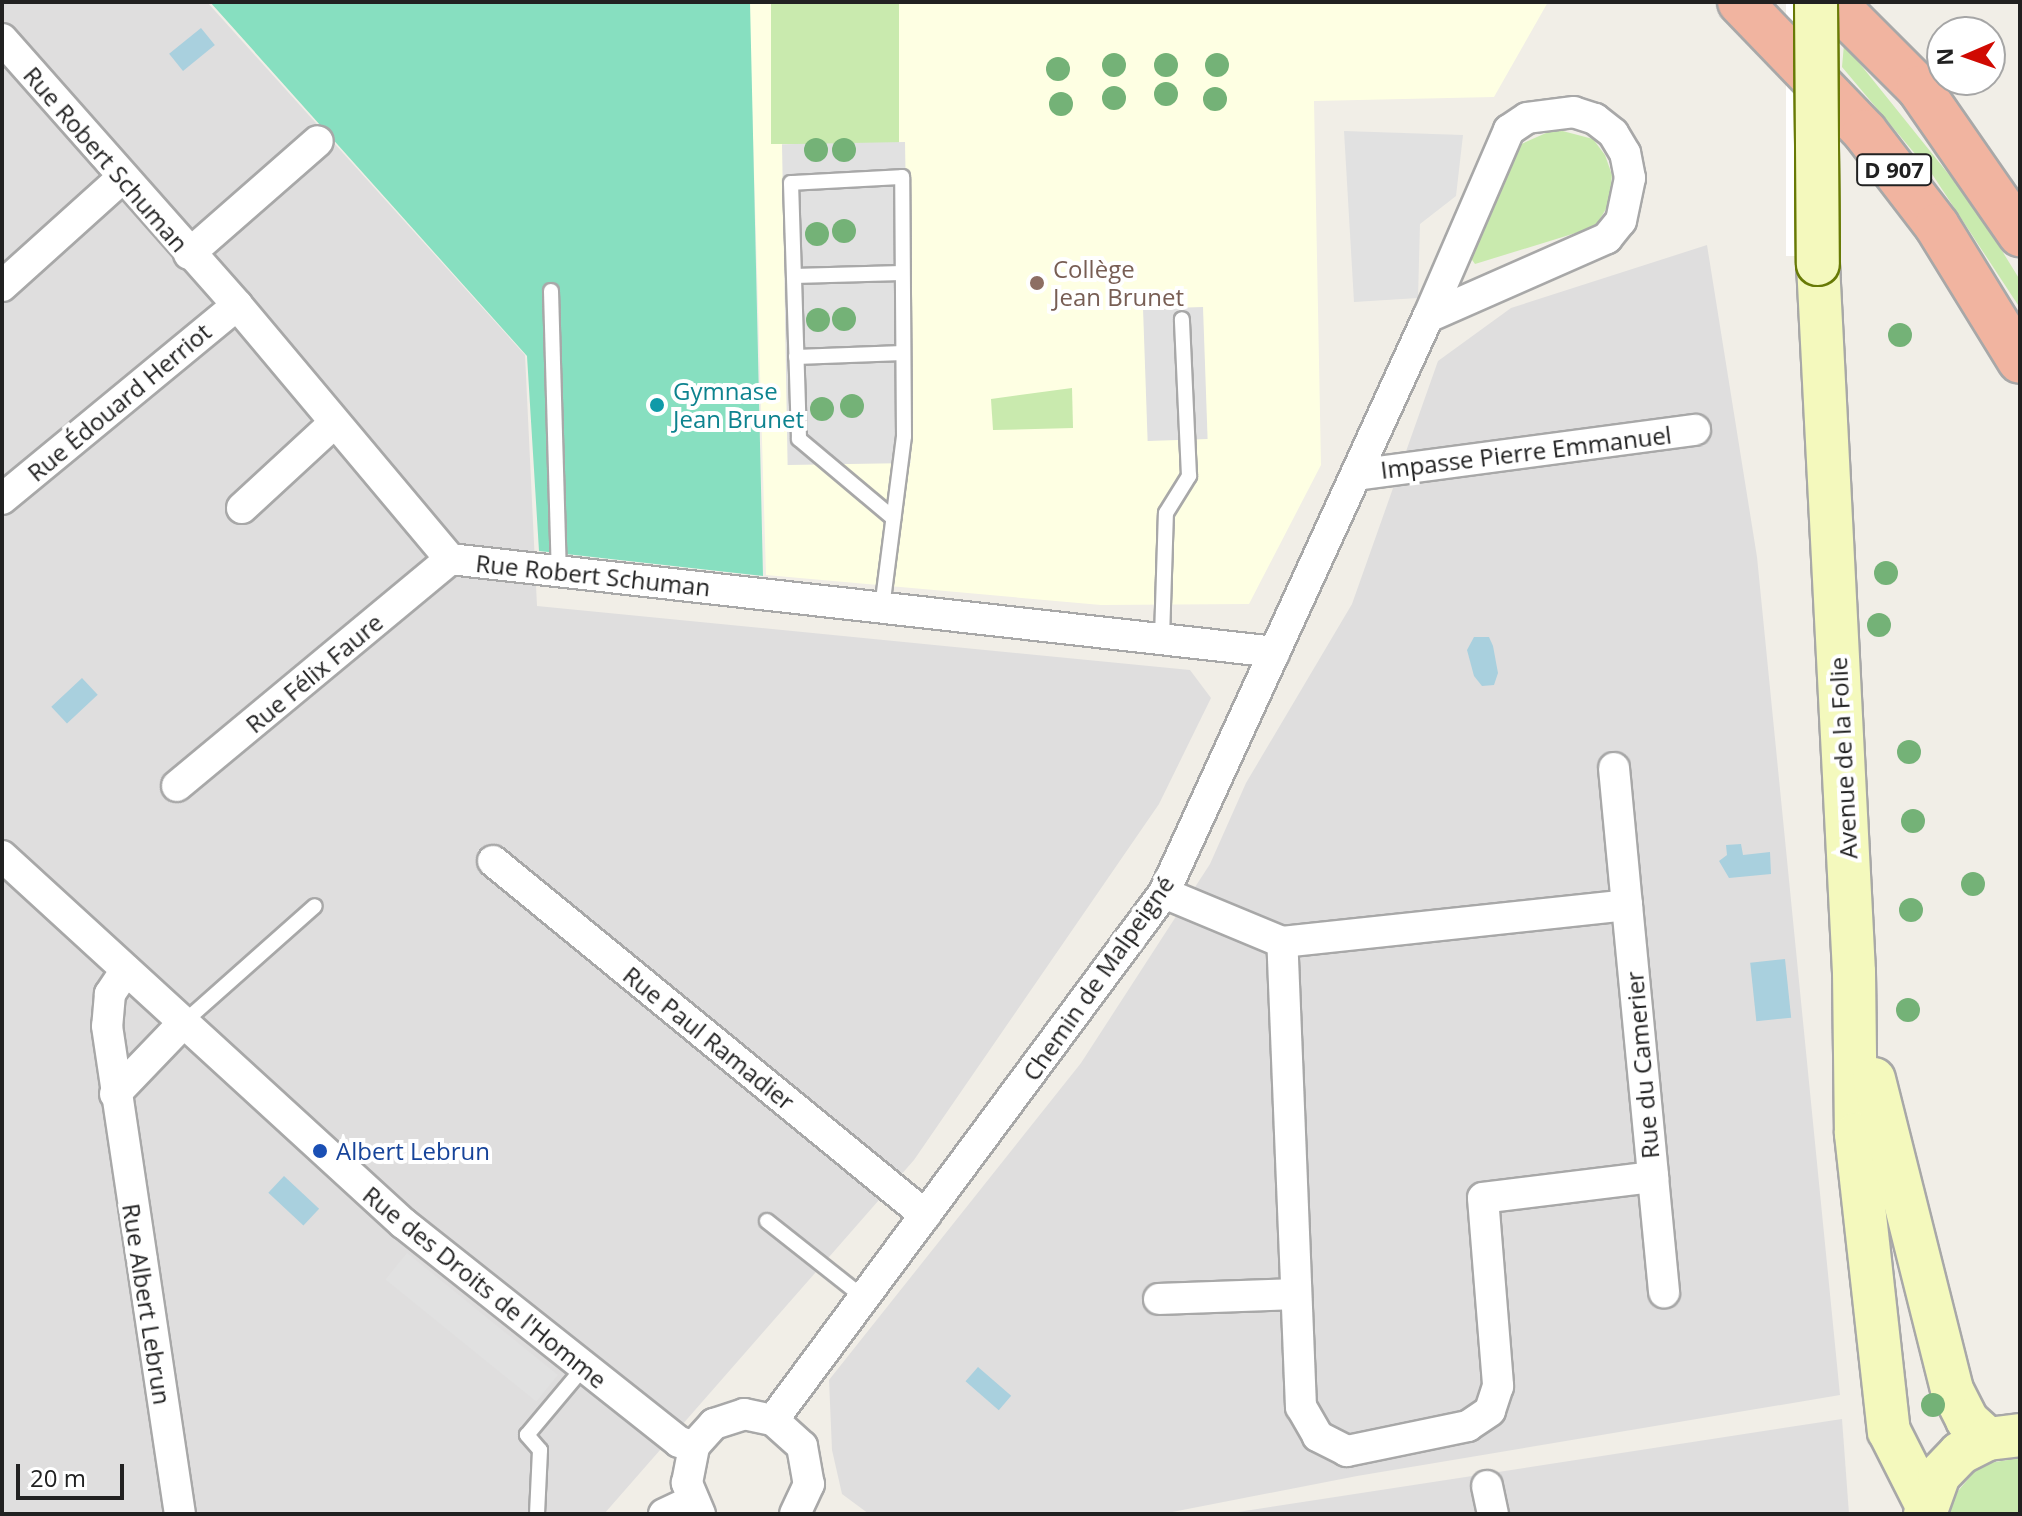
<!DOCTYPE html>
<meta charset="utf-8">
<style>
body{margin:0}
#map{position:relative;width:2022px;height:1516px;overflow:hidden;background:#f1eee7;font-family:"Open Sans",sans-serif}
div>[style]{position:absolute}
.residential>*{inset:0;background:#dfdede}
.education>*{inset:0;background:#feffe3}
.grass>*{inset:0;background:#c9eaae;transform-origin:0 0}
.pitch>*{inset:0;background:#87dfc0}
.parking>*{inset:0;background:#e1e1e1;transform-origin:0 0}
.water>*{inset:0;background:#a9d0de;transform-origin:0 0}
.pier>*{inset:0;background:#fff;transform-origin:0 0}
.roads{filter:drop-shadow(2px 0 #a8a8a8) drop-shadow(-2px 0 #a8a8a8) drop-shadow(0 2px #a8a8a8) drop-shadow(0 -2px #a8a8a8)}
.service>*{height:14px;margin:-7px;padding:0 7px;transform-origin:7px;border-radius:7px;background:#fff}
.minor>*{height:30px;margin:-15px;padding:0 15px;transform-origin:15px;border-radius:15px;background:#fff}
.secondary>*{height:42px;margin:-21px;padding:0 21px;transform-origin:21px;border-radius:21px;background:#f4f9bd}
.trunk>*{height:44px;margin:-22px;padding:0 22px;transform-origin:22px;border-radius:22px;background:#f1b4a0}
.bridges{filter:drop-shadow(2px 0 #687a06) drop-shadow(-2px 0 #687a06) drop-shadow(0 2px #687a06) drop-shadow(0 -2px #687a06)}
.secondary-bridge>*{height:42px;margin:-21px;padding:0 21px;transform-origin:21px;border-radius:21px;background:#f4f9bd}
.trees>*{width:24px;height:24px;margin:-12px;border-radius:50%;background:#74b277}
.dots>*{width:22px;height:22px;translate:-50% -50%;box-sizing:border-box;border:4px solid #fff;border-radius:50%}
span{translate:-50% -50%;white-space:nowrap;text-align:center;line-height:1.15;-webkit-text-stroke:8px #fff;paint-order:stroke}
.shield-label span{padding:2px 6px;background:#fff;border:2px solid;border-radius:6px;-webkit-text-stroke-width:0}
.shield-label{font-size:22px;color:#212121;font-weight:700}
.street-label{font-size:24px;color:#212121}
.education-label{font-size:24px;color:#785e54}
.left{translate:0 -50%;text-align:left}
.culture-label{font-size:24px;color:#0d838f}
.transit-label{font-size:24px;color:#164399}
.frame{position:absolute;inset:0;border:4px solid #212121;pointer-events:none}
.north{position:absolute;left:1926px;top:16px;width:80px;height:80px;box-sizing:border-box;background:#fff;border:2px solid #a6a6a6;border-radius:50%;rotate:268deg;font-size:22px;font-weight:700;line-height:32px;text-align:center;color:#212121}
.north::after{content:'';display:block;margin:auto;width:28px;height:36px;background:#d00a02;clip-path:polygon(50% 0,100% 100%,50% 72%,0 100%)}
.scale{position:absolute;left:16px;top:1464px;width:108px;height:36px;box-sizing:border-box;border:4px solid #212121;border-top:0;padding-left:10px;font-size:24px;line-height:28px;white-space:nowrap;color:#212121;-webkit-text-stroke:6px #fff;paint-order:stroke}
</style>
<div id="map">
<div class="residential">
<div style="clip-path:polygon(2px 2px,207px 2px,525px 355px,537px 606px,1190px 670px,1211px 698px,1159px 804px,914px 1160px,604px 1514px,2px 1514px)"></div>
<div style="clip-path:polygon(1707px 245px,1757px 557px,1840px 1395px,1357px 1476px,1162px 1514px,869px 1514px,842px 1494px,832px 1450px,829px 1380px,1081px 1063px,1210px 864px,1246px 783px,1352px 604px,1438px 361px,1511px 308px)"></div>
<div style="clip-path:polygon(1842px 1419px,1849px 1514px,1225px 1514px)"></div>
</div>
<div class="education">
<div style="clip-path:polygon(749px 2px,1548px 2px,1494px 97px,1314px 101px,1321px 465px,1249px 604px,1101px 605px,766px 575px)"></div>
</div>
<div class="grass">
<div style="left:771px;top:2px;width:128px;height:142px"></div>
<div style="clip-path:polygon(1844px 44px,1975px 207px,2020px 280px,2020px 308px,1932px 174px,1842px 67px)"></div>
<div style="clip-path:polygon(1555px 129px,1593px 139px,1605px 155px,1612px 175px,1609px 204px,1595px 227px,1475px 264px,1470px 257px,1517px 146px)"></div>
<div style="clip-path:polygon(1072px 388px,1073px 428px,993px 430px,991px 399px)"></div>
<div style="clip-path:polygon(2020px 1458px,2020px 1514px,1947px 1514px,1953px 1497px,1974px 1472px,1989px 1463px)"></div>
</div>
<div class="pitch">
<div style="clip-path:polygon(210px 2px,750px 2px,763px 576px,539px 551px,527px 356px)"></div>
</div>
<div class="parking">
<div style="clip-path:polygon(1344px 131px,1463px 135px,1456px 196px,1420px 224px,1418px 298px,1354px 302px)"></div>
<div style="left:905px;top:142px;width:321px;height:123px;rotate:89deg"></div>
<div style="left:1203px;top:307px;width:132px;height:60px;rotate:88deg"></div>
<div style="left:407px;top:1253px;width:194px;height:34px;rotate:39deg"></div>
</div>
<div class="water">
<div style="left:201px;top:28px;width:22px;height:41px;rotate:51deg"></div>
<div style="clip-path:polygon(1474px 637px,1489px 637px,1493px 646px,1498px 673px,1494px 685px,1482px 686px,1474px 676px,1467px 650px)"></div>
<div style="left:82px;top:678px;width:23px;height:42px;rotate:47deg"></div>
<div style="clip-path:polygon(1741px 844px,1743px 855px,1770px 852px,1771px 874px,1729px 878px,1719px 861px,1727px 855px,1726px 845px)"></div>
<div style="left:1785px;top:959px;width:59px;height:35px;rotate:84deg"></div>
<div style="left:284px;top:1176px;width:48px;height:23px;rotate:43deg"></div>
<div style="left:978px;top:1367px;width:44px;height:19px;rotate:41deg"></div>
</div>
<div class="pier">
<div style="left:1786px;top:2px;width:53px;height:254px"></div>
</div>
<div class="roads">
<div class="service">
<div style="left:794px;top:276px;width:108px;rotate:-1.6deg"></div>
<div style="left:551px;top:291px;width:281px;rotate:88.4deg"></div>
<div style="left:796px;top:357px;width:107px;rotate:-2.1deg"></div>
<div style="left:882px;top:608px;width:173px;rotate:-82.7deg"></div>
<div style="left:904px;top:436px;width:259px;rotate:-90.4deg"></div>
<div style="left:902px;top:177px;width:111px;rotate:176.9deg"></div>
<div style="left:791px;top:183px;width:256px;rotate:88.2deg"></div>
<div style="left:799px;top:439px;width:123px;rotate:40deg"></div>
<div style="left:1162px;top:638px;width:125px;rotate:-88.2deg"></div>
<div style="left:1166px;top:513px;width:44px;rotate:-58.1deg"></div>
<div style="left:1189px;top:476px;width:157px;rotate:-92.6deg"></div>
<div style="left:183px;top:1023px;width:176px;rotate:-41.6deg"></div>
<div style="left:767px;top:1221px;width:124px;rotate:38.4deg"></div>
<div style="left:537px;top:1514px;width:64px;rotate:-87.3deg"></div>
<div style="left:540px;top:1450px;width:20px;rotate:-131deg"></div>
<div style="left:527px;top:1435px;width:89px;rotate:-50deg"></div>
</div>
<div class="minor">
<div style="left:2px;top:39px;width:355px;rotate:48.5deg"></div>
<div style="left:237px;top:305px;width:331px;rotate:50deg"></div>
<div style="left:450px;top:559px;width:830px;rotate:6.43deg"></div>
<div style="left:189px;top:254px;width:171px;rotate:-41.2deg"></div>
<div style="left:2px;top:286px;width:161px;rotate:-42deg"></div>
<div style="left:1356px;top:475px;width:342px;rotate:-7.6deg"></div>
<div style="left:2px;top:499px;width:305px;rotate:-39.5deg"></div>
<div style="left:242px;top:508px;width:125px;rotate:-42.7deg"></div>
<div style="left:1614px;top:768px;width:138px;rotate:84.6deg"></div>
<div style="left:177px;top:786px;width:355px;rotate:-39.7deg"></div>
<div style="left:2px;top:856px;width:544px;rotate:42.47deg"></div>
<div style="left:403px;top:1223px;width:352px;rotate:38.4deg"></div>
<div style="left:679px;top:1442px;width:16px;rotate:15deg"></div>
<div style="left:493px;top:861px;width:559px;rotate:39.33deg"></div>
<div style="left:1164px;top:893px;width:128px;rotate:22.6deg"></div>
<div style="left:1282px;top:942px;width:347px;rotate:-6.1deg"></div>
<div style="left:1627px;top:905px;width:273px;rotate:84.5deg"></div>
<div style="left:1653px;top:1177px;width:171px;rotate:173deg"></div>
<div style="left:1483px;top:1198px;width:189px;rotate:85.4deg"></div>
<div style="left:1498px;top:1386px;width:26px;rotate:108deg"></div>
<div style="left:1490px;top:1411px;width:27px;rotate:146deg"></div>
<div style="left:1468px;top:1426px;width:124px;rotate:168.3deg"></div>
<div style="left:1347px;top:1451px;width:33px;rotate:-153deg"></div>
<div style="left:1318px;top:1436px;width:34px;rotate:-120deg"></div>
<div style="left:1301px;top:1407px;width:465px;rotate:-92.3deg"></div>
<div style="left:126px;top:970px;width:29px;rotate:124deg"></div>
<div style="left:110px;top:994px;width:32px;rotate:95deg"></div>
<div style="left:107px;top:1026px;width:493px;rotate:81.5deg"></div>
<div style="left:115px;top:1094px;width:98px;rotate:-46.2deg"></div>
<div style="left:1653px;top:1177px;width:116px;rotate:84.5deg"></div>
<div style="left:1159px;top:1299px;width:137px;rotate:-2.1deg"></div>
<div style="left:773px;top:1420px;width:656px;rotate:-53.43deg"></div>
<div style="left:1164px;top:893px;width:634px;rotate:-65.38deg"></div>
<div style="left:1428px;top:317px;width:196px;rotate:-23.8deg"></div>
<div style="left:1607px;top:238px;width:22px;rotate:-51deg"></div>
<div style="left:1621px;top:221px;width:44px;rotate:-78.2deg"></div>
<div style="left:1630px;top:178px;width:25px;rotate:-101deg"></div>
<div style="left:1625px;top:153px;width:23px;rotate:-121deg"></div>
<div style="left:1613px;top:133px;width:23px;rotate:-142deg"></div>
<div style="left:1595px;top:119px;width:22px;rotate:-162deg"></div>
<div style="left:1574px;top:112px;width:47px;rotate:172.7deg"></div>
<div style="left:1527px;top:118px;width:22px;rotate:146deg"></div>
<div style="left:1509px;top:130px;width:204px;rotate:113.4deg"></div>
<div style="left:1487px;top:1486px;width:29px;rotate:78deg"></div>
<div style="left:664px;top:1514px;width:31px;rotate:-25deg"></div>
<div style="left:700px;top:1514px;width:34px;rotate:-113deg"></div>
<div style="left:687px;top:1483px;width:38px;rotate:-79deg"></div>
<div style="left:694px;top:1446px;width:30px;rotate:-48deg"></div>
<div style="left:714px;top:1424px;width:32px;rotate:-18deg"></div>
<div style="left:744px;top:1414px;width:30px;rotate:12deg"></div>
<div style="left:773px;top:1420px;width:39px;rotate:42deg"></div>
<div style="left:802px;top:1446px;width:39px;rotate:80deg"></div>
<div style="left:809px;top:1484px;width:33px;rotate:115deg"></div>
</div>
<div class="secondary">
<div style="left:1818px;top:264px;width:709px;rotate:87.09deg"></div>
<div style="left:1854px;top:972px;width:162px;rotate:89.3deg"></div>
<div style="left:1856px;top:1134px;width:299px;rotate:83.7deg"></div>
<div style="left:1889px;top:1431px;width:82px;rotate:63.1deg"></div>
<div style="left:1874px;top:1079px;width:321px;rotate:75.9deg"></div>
<div style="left:1952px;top:1390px;width:34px;rotate:63deg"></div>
<div style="left:1967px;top:1420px;width:28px;rotate:42deg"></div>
<div style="left:1925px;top:1514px;width:41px;rotate:-70.3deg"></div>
<div style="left:1939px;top:1475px;width:30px;rotate:-46deg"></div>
<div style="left:1960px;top:1453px;width:31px;rotate:-27deg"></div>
<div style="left:1988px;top:1439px;width:32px;rotate:-7deg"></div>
</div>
<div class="trunk">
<div style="left:1740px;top:2px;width:180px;rotate:46.1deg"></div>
<div style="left:1865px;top:132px;width:118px;rotate:52.5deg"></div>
<div style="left:1937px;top:226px;width:158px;rotate:58.4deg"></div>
<div style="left:1833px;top:2px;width:122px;rotate:45deg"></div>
<div style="left:1919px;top:88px;width:178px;rotate:55.3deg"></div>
</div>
</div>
<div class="bridges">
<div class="secondary-bridge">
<div style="left:1816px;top:2px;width:262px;rotate:89.6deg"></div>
</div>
</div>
<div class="trees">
<div style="left:1114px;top:65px"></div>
<div style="left:1166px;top:65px"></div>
<div style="left:1217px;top:65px"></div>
<div style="left:1058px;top:69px"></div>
<div style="left:1166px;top:94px"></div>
<div style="left:1114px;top:98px"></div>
<div style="left:1215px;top:99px"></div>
<div style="left:1061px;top:104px"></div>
<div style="left:816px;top:150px"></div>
<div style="left:844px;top:150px"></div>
<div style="left:844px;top:231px"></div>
<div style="left:817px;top:234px"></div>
<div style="left:844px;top:319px"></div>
<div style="left:818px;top:320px"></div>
<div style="left:1900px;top:335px"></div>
<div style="left:852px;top:406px"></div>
<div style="left:822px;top:409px"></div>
<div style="left:1886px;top:573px"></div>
<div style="left:1879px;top:625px"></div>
<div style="left:1909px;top:752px"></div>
<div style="left:1913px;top:821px"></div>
<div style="left:1973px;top:884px"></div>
<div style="left:1911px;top:910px"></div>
<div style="left:1908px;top:1010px"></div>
<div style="left:1933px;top:1405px"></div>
</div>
<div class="dots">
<div style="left:1037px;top:283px;background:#8d6e63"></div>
<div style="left:657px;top:405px;background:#0f9aa8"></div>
<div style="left:320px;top:1151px;background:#1a4fb4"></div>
</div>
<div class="shield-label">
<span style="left:1894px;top:170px">D 907</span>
</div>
<div class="street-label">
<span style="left:106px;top:159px;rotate:49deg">Rue Robert Schuman</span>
<span style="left:119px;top:402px;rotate:-40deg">Rue Édouard Herriot</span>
<span style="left:1526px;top:452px;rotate:-7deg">Impasse Pierre Emmanuel</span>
<span style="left:593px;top:575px;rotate:6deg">Rue Robert Schuman</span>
<span style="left:314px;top:673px;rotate:-40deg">Rue Félix Faure</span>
<span style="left:1843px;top:758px;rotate:-93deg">Avenue de la Folie</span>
<span style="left:1098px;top:978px;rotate:-55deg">Chemin de Malpeigné</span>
<span style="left:709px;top:1038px;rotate:39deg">Rue Paul Ramadier</span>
<span style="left:1642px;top:1065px;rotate:-95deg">Rue du Camerier</span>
<span style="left:485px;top:1287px;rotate:39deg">Rue des Droits de l'Homme</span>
<span style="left:147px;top:1304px;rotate:81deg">Rue Albert Lebrun</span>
</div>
<div class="education-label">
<span class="left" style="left:1053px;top:283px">Collège<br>Jean Brunet</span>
</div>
<div class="culture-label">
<span class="left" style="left:673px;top:405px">Gymnase<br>Jean Brunet</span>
</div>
<div class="transit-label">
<span class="left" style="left:336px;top:1151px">Albert Lebrun</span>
</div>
<div class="frame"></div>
<div class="north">N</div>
<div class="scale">20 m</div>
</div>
